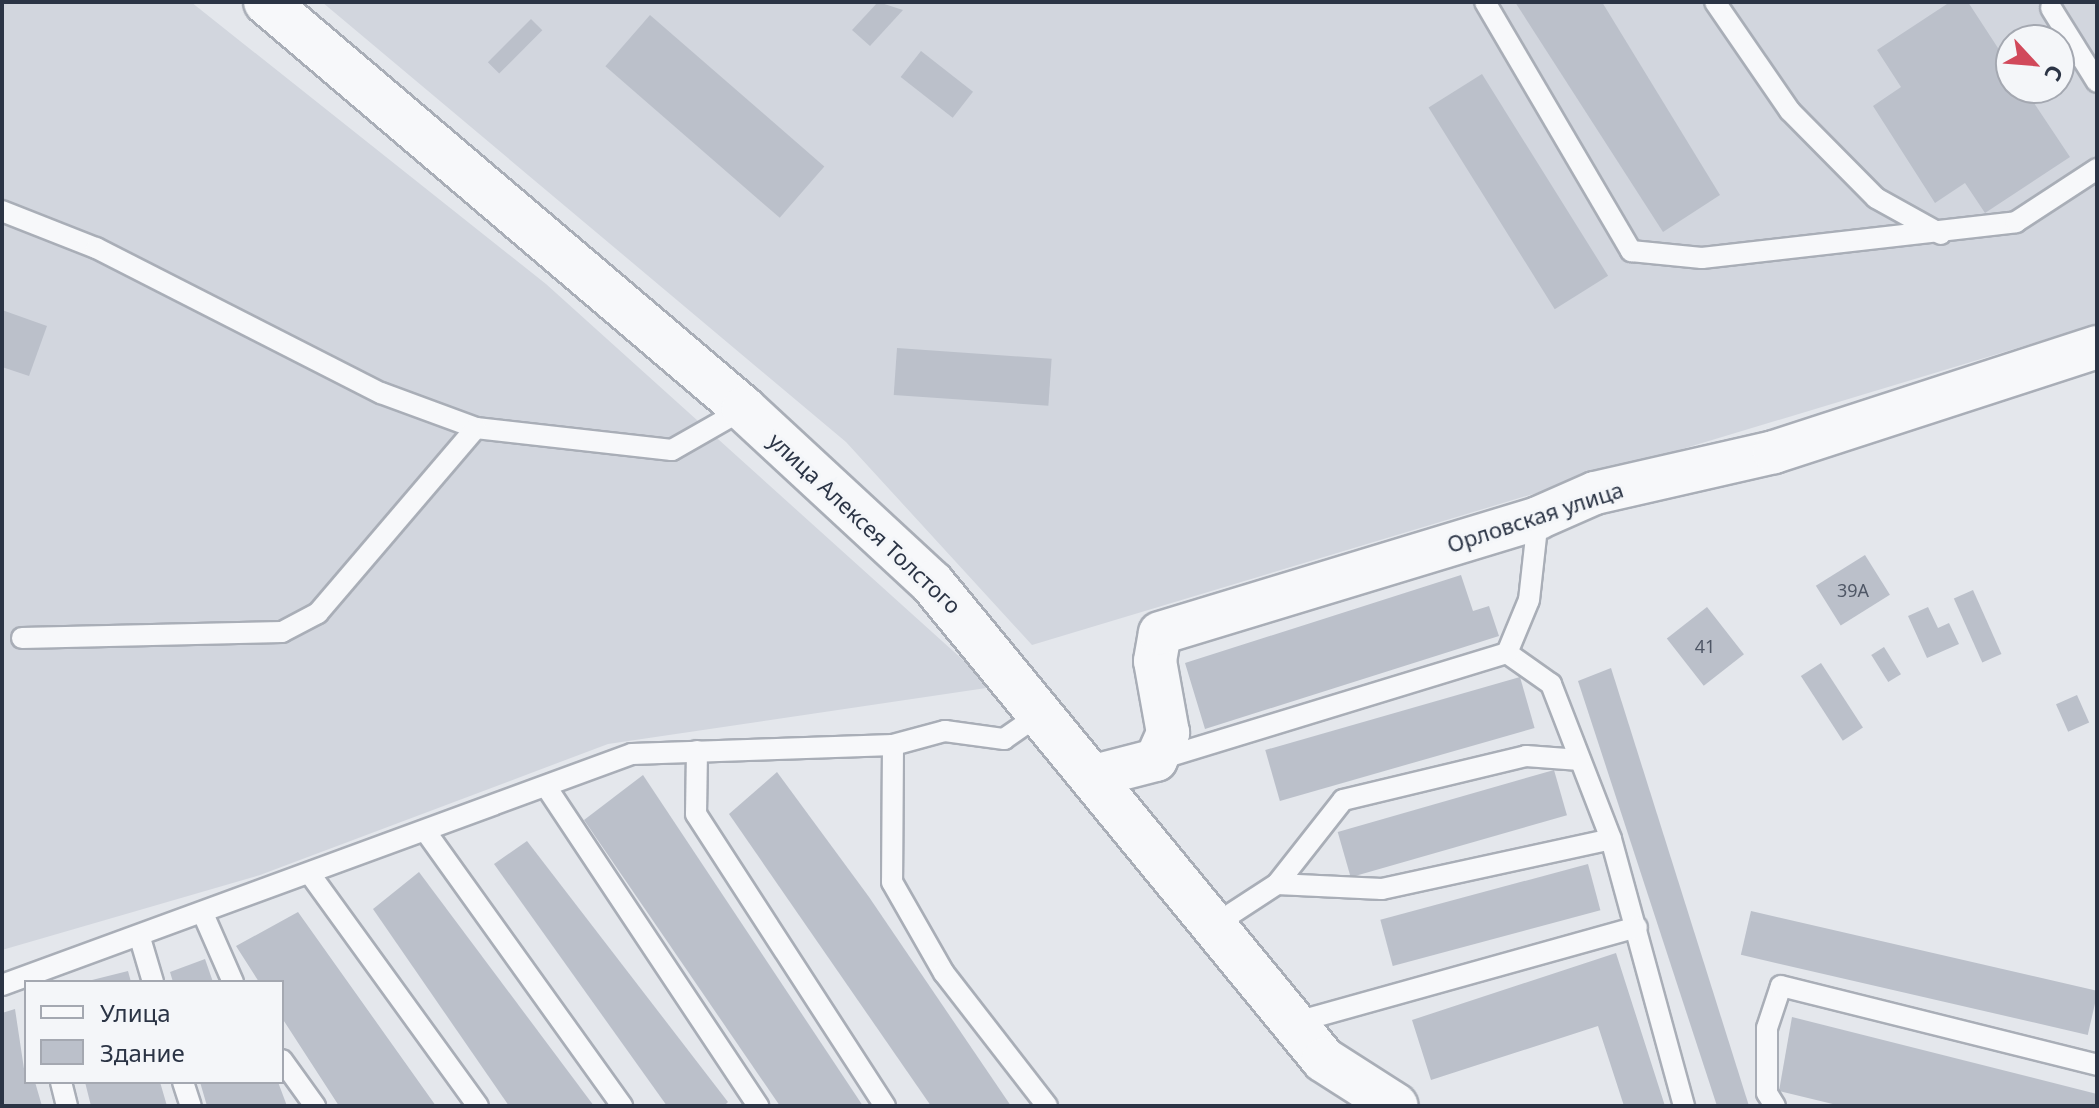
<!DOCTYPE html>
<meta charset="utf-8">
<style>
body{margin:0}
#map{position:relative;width:2099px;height:1108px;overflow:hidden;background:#e4e7ec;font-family:"Noto Sans",sans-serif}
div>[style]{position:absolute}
.built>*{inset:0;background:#d2d6de}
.building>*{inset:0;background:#bbc0ca;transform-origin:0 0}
.roads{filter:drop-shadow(2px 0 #a9aeb7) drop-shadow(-2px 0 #a9aeb7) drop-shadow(0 2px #a9aeb7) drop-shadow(0 -2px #a9aeb7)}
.service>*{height:20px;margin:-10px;padding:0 10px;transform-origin:10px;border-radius:10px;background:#f7f8fa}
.minor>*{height:42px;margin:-21px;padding:0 21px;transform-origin:21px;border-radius:21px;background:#f7f8fa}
.tertiary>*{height:44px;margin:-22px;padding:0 22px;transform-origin:22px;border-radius:22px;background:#f7f8fa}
span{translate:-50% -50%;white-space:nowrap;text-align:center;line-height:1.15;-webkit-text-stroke:6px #f4f6f9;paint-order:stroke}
.number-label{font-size:18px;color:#4f5766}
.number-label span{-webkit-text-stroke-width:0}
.street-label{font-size:22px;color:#2b3445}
.frame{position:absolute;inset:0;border:4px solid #2b3445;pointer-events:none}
.legend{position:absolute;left:24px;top:980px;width:260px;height:104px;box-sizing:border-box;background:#f4f6f9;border:2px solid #a4a8b1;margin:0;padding:10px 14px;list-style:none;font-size:24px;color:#2b3445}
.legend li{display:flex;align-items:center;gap:16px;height:40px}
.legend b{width:40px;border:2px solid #a4a8b1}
.north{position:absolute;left:1995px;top:24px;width:80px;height:80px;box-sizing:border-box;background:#f4f6f9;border:2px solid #a4a8b1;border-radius:50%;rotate:116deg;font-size:22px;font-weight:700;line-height:32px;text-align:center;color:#2b3445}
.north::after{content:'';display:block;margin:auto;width:28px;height:36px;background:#d1495b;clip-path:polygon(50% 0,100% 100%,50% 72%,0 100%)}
</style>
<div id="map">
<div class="built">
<div style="clip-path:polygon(2px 2px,191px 2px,546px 284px,993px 687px,608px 744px,260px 875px,2px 950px)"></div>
<div style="clip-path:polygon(evenodd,322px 2px,2097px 2px,2097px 324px,1032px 645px,846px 442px,322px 2px,2011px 40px,2059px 40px,2059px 88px,2011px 88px,2011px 40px)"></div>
</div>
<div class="building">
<div style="clip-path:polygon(878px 2px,903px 10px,870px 46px,852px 30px)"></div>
<div style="clip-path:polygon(1515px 2px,1602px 2px,1720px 195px,1663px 232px)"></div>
<div style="clip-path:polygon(1950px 2px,1968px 2px,2011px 68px,2011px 88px,2024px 88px,2070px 157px,1985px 213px,1965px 183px,1935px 203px,1873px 106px,1901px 87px,1877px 50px)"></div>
<div style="left:650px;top:15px;width:231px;height:68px;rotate:41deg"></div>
<div style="left:531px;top:19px;width:16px;height:61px;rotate:45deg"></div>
<div style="left:921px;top:51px;width:66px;height:33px;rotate:38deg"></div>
<div style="left:1482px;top:74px;width:238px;height:63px;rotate:58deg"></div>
<div style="clip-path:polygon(2px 310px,47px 326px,29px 376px,2px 367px)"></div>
<div style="left:897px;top:348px;width:155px;height:47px;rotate:4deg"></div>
<div style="left:1865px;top:555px;width:47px;height:58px;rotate:58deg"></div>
<div style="clip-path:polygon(1461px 575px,1473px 611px,1489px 606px,1499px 636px,1205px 729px,1185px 663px)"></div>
<div style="left:1973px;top:590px;width:70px;height:21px;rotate:66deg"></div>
<div style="left:1707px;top:607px;width:60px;height:51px;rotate:52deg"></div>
<div style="clip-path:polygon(1928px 607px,1938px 628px,1949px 623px,1959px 644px,1927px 658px,1908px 616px)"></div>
<div style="left:1884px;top:647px;width:32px;height:15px;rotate:58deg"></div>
<div style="left:1821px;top:663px;width:77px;height:24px;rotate:57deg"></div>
<div style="clip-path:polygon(1611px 668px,1681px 890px,1749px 1106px,1717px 1106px,1578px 681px)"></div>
<div style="left:1520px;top:677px;width:53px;height:265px;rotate:74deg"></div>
<div style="left:2077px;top:695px;width:30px;height:23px;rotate:66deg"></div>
<div style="left:1554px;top:770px;width:47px;height:225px;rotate:74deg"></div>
<div style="clip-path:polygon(777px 772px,869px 897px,1011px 1106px,931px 1106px,729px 814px)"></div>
<div style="clip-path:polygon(643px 775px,863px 1106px,780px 1106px,584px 820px)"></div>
<div style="clip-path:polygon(527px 841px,728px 1102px,724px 1106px,667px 1106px,494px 864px)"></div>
<div style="left:1588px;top:864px;width:48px;height:215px;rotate:75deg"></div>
<div style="clip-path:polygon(419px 872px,594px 1106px,509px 1106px,373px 909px)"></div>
<div style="left:1751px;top:911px;width:356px;height:45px;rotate:13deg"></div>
<div style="clip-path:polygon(298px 912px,436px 1106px,339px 1106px,282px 1018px,282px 982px,259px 982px,236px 946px)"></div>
<div style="clip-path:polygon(1616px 953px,1665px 1106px,1624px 1106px,1598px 1026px,1431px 1080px,1412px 1020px)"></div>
<div style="clip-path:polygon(205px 959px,213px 982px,173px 982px,170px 972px)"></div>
<div style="clip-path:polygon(128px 971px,131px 982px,88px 982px,88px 981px)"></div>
<div style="clip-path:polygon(15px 1009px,26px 1082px,35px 1082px,42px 1106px,2px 1106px,2px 1013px)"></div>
<div style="clip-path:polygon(1792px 1017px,2097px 1094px,2097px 1106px,1841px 1106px,1779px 1091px)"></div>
<div style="clip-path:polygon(85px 1082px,160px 1082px,167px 1106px,91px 1106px)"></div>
<div style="clip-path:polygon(200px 1082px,278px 1082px,287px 1106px,207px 1106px)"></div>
</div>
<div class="roads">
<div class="service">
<div style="left:1485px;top:2px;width:289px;rotate:59.6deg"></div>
<div style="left:1631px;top:251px;width:71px;rotate:5.6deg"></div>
<div style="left:1702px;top:258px;width:316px;rotate:-6.5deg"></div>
<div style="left:2016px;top:222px;width:97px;rotate:-33.2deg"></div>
<div style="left:1715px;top:2px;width:132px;rotate:55.5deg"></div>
<div style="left:1790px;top:111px;width:122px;rotate:45.3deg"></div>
<div style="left:1876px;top:198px;width:74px;rotate:29deg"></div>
<div style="left:2051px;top:8px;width:87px;rotate:58.1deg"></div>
<div style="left:2px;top:211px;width:101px;rotate:21.5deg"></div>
<div style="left:96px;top:248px;width:320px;rotate:27deg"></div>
<div style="left:381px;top:393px;width:101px;rotate:20.2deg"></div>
<div style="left:476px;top:428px;width:197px;rotate:6.4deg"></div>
<div style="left:672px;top:450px;width:83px;rotate:-29.7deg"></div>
<div style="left:22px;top:638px;width:260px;rotate:-1.3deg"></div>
<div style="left:282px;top:632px;width:41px;rotate:-27.8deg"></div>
<div style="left:318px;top:613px;width:243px;rotate:-49.5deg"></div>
<div style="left:1507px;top:653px;width:54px;rotate:35.2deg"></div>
<div style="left:1551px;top:684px;width:166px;rotate:68.8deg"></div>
<div style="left:1611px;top:839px;width:277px;rotate:74.7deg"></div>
<div style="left:893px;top:745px;width:137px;rotate:90.4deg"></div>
<div style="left:892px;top:882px;width:105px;rotate:60.3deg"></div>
<div style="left:944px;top:973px;width:168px;rotate:52.2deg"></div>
<div style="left:697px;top:751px;width:63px;rotate:90.9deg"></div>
<div style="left:696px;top:814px;width:348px;rotate:57.1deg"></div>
<div style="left:1160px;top:759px;width:363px;rotate:-17deg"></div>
<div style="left:1507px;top:653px;width:57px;rotate:-67.5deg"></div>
<div style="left:1529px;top:600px;width:82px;rotate:-83.7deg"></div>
<div style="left:547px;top:788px;width:382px;rotate:56.4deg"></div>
<div style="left:426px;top:832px;width:337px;rotate:54.4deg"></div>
<div style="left:310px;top:874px;width:286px;rotate:54.1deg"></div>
<div style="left:1277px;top:884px;width:107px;rotate:-51.8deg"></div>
<div style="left:1343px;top:800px;width:188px;rotate:-13.5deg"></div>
<div style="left:1526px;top:756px;width:54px;rotate:4.2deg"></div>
<div style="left:204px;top:916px;width:72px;rotate:66.3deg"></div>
<div style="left:1211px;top:927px;width:79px;rotate:-33.1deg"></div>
<div style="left:1277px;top:884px;width:105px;rotate:2.7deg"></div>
<div style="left:1382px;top:889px;width:234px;rotate:-12.3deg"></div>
<div style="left:140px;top:938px;width:46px;rotate:73.5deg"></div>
<div style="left:2px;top:985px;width:671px;rotate:-20.14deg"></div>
<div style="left:632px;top:754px;width:261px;rotate:-2deg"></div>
<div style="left:893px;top:745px;width:54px;rotate:-15.1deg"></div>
<div style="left:945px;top:731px;width:60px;rotate:7.7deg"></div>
<div style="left:1004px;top:739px;width:44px;rotate:-34.8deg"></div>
<div style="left:1293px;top:1023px;width:357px;rotate:-15.6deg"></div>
<div style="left:282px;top:1060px;width:57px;rotate:54.3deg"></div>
<div style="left:61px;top:1082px;width:25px;rotate:76deg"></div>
<div style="left:183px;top:1082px;width:25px;rotate:72deg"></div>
<div style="left:1775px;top:1106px;width:15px;rotate:-122deg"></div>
<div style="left:1767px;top:1093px;width:65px;rotate:-90deg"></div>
<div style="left:1767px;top:1028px;width:44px;rotate:-71.6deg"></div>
<div style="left:1781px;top:986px;width:326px;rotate:14deg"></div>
</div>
<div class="minor">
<div style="left:1094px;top:776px;width:64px;rotate:-14.5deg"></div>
<div style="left:1156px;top:760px;width:30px;rotate:-66deg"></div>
<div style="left:1168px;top:733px;width:73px;rotate:-100.2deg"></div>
<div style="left:1155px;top:661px;width:28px;rotate:-80deg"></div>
<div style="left:1160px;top:633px;width:395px;rotate:-16.9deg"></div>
<div style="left:1538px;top:518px;width:62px;rotate:-23.7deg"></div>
<div style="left:1595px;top:493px;width:184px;rotate:-12.9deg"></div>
<div style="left:1774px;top:452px;width:340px;rotate:-18deg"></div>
</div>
<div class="tertiary">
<div style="left:266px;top:2px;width:628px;rotate:40.41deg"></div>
<div style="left:744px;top:409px;width:256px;rotate:42.8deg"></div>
<div style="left:932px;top:583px;width:617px;rotate:50.59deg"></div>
<div style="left:1324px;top:1060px;width:85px;rotate:32.6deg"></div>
</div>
</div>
<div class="number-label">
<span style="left:1853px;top:590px">39А</span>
<span style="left:1705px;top:646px">41</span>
</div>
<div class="street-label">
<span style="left:1535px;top:517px;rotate:-18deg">Орловская улица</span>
<span style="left:865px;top:523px;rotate:43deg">улица Алексея Толстого</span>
</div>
<div class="frame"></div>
<ul class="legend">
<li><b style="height:10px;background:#f7f8fa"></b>Улица</li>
<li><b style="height:22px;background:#bbc0ca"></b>Здание</li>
</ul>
<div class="north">С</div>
</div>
